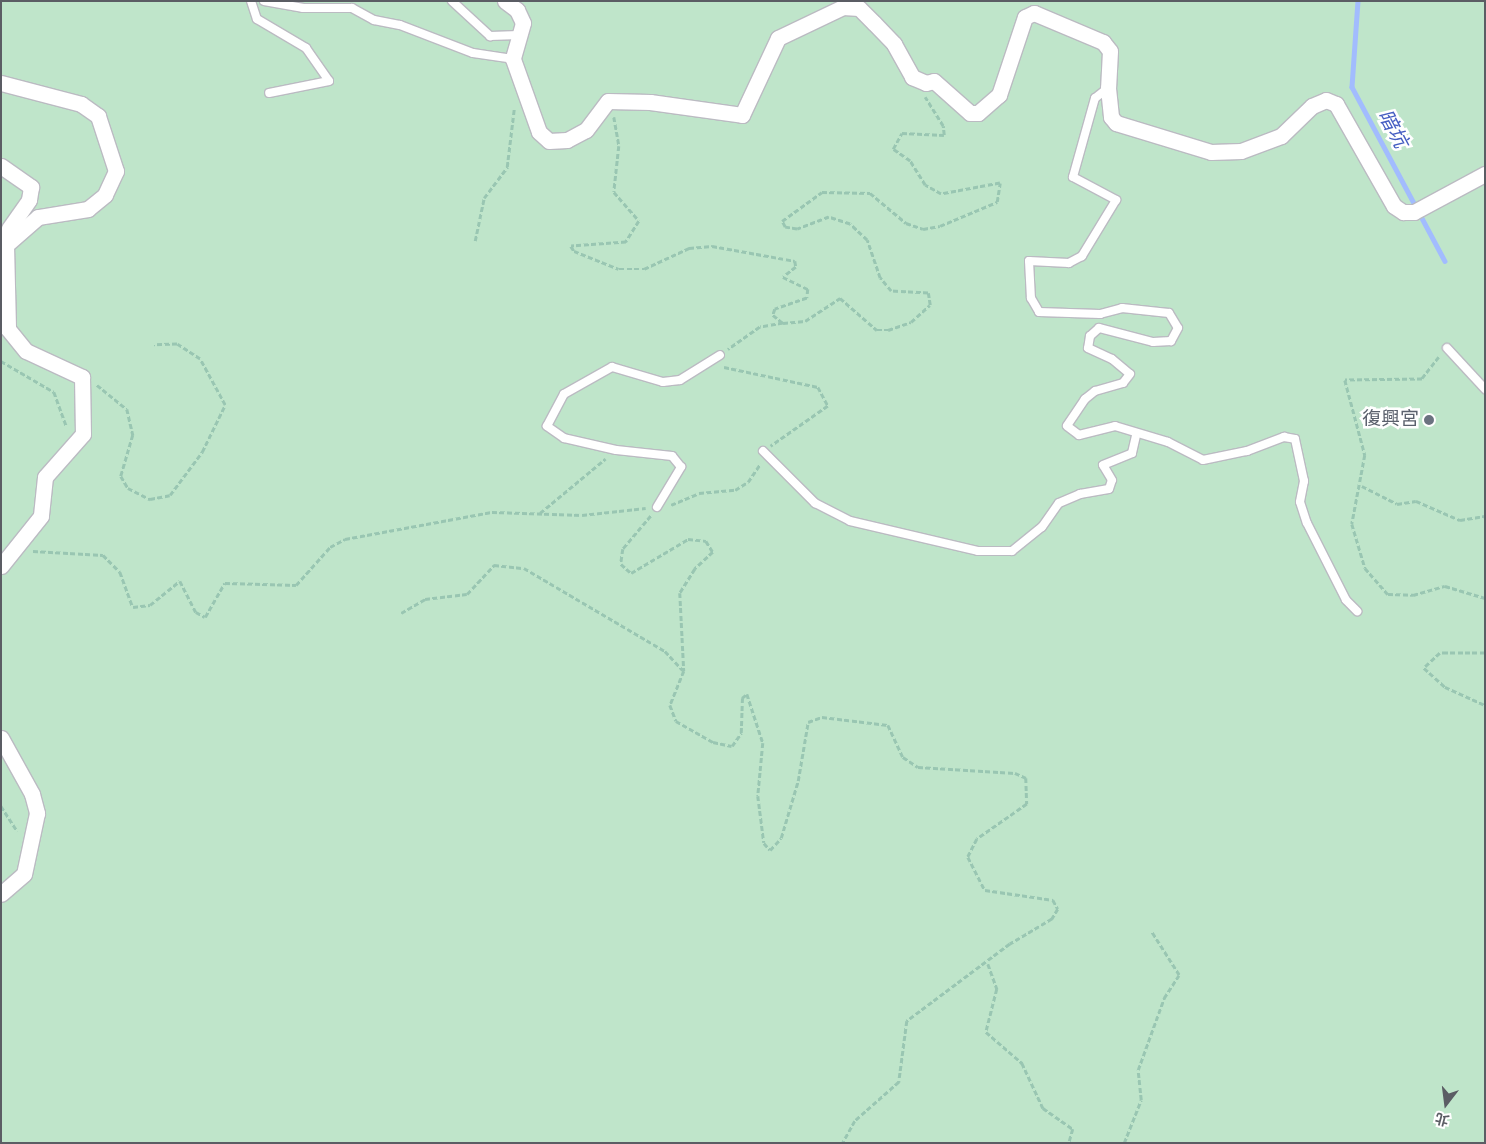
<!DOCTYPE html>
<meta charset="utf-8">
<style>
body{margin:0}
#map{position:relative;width:1486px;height:1144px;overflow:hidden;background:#edeee3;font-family:"Sofia Sans Condensed","Noto Sans TC",sans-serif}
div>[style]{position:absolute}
.green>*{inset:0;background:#bfe5ca;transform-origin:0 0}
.stream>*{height:4.5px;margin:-2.25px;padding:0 2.25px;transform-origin:2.25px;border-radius:2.25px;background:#a2bcfe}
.path>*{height:2.5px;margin-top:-1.25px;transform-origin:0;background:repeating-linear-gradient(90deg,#99c6b2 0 5px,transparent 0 7.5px)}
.roads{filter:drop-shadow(1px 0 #bbbbc2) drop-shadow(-1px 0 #bbbbc2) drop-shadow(0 1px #bbbbc2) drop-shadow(0 -1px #bbbbc2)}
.service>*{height:8px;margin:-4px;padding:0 4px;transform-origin:4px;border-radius:4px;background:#fff}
.minor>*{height:15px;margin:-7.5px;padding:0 7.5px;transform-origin:7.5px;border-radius:7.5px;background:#fff}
.dots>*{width:14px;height:14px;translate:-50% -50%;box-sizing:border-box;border:2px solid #fff;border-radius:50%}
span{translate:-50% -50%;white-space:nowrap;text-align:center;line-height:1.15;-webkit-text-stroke:5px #fff;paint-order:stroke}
.worship-label{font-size:19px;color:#5b616d}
.right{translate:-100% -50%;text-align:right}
.water-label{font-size:20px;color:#455ec2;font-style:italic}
.frame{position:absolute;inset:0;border:2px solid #5b5d64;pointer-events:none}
.north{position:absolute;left:1421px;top:1079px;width:50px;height:50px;-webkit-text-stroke:4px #fff;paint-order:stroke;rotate:195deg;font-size:14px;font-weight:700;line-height:20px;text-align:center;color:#5b5d64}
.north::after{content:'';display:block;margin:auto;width:18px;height:22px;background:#5b5d64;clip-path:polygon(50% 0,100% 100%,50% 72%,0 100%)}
</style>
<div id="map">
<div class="green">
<div style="left:1px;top:1px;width:1484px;height:1142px"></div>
</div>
<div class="stream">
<div style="left:1358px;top:1px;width:86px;rotate:94deg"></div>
<div style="left:1352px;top:87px;width:197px;rotate:61.9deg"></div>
</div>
<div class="path">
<div style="left:614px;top:117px;width:29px;rotate:80deg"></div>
<div style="left:619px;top:146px;width:46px;rotate:96.2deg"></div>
<div style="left:614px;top:192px;width:38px;rotate:49deg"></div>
<div style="left:639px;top:221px;width:25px;rotate:122deg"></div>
<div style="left:626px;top:242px;width:55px;rotate:175.8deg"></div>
<div style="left:571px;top:246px;width:6px;rotate:59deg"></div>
<div style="left:574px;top:251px;width:48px;rotate:21.8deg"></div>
<div style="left:619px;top:269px;width:25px"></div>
<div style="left:644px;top:269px;width:50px;rotate:-25deg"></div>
<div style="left:689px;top:248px;width:23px;rotate:-5deg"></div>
<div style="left:712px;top:246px;width:84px;rotate:10.2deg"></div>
<div style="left:795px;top:261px;width:6px;rotate:81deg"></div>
<div style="left:796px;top:267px;width:16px;rotate:142deg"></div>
<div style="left:783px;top:277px;width:28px;rotate:26deg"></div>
<div style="left:808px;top:289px;width:9px;rotate:96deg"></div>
<div style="left:807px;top:298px;width:34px;rotate:161deg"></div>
<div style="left:775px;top:309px;width:6px;rotate:108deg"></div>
<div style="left:773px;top:315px;width:13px;rotate:39deg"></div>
<div style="left:783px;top:323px;width:23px;rotate:170deg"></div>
<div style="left:760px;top:327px;width:39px;rotate:145deg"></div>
<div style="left:475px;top:241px;width:44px;rotate:-78.2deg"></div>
<div style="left:484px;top:198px;width:39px;rotate:-53deg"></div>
<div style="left:507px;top:167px;width:58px;rotate:-83.1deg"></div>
<div style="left:783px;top:323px;width:22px;rotate:-5deg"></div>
<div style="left:805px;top:321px;width:42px;rotate:-33.3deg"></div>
<div style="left:840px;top:298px;width:49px;rotate:40.9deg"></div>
<div style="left:877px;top:330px;width:11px"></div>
<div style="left:888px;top:330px;width:24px;rotate:-19deg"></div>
<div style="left:911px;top:322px;width:25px;rotate:-42deg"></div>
<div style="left:930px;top:305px;width:12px;rotate:-99deg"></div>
<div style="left:928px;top:293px;width:37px;rotate:-177deg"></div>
<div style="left:891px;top:291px;width:17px;rotate:-130deg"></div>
<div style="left:880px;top:278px;width:40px;rotate:-108.9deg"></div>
<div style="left:867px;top:240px;width:23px;rotate:-137deg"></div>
<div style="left:850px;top:224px;width:22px;rotate:-162deg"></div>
<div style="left:829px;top:217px;width:34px;rotate:159deg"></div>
<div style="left:797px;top:229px;width:12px;rotate:-171deg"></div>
<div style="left:785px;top:227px;width:7px;rotate:-117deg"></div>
<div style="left:782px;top:221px;width:49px;rotate:-35.9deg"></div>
<div style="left:822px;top:192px;width:48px;rotate:1.2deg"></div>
<div style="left:870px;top:193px;width:47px;rotate:39.8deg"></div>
<div style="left:906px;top:223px;width:18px;rotate:19deg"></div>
<div style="left:923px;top:229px;width:17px;rotate:-10deg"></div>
<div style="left:940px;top:226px;width:62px;rotate:-22.8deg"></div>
<div style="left:997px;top:202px;width:19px;rotate:-81deg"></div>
<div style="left:1000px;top:183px;width:60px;rotate:169.4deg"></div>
<div style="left:941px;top:194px;width:18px;rotate:-151deg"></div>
<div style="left:925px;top:185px;width:28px;rotate:-122deg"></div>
<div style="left:910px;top:161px;width:21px;rotate:-145deg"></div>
<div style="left:893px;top:149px;width:18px;rotate:-61deg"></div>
<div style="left:902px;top:133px;width:42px;rotate:2.7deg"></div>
<div style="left:944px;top:135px;width:9px;rotate:-96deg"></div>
<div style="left:943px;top:126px;width:34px;rotate:-122deg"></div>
<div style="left:1439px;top:357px;width:28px;rotate:128deg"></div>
<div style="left:1422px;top:379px;width:77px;rotate:179.3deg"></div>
<div style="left:1345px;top:380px;width:78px;rotate:75.1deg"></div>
<div style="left:1365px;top:455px;width:70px;rotate:100.7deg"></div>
<div style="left:1352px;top:524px;width:46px;rotate:73.5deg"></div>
<div style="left:1365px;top:568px;width:35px;rotate:49deg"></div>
<div style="left:1388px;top:594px;width:25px;rotate:2deg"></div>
<div style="left:1413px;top:595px;width:33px;rotate:-16deg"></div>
<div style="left:1445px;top:586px;width:42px;rotate:16.7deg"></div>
<div style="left:1px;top:361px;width:61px;rotate:30.3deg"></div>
<div style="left:54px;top:392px;width:37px;rotate:70deg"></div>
<div style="left:724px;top:367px;width:96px;rotate:12deg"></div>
<div style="left:818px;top:387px;width:21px;rotate:62deg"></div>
<div style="left:828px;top:406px;width:70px;rotate:144.9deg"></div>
<div style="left:97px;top:385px;width:38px;rotate:39deg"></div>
<div style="left:127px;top:409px;width:27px;rotate:77deg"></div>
<div style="left:133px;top:435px;width:43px;rotate:106.3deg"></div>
<div style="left:121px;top:476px;width:14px;rotate:60deg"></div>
<div style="left:128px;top:488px;width:25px;rotate:27deg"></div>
<div style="left:150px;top:499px;width:20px;rotate:-11deg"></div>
<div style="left:170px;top:495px;width:54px;rotate:-53.3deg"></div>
<div style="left:202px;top:452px;width:52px;rotate:-63.9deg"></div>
<div style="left:225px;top:405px;width:52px;rotate:-118.5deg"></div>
<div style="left:200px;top:359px;width:27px;rotate:-147deg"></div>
<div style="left:177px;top:344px;width:23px;rotate:178deg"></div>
<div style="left:1362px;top:486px;width:39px;rotate:27deg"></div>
<div style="left:1397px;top:504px;width:19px;rotate:-9deg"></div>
<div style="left:1416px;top:501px;width:48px;rotate:23.4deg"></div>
<div style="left:1460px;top:520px;width:25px;rotate:-9deg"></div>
<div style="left:671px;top:505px;width:30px;rotate:-23deg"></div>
<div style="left:699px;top:493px;width:36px;rotate:-5deg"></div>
<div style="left:735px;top:490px;width:15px;rotate:-32deg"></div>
<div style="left:748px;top:482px;width:22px;rotate:-56deg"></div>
<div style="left:540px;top:513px;width:85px;rotate:-39.7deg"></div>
<div style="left:651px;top:516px;width:43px;rotate:130.3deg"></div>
<div style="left:623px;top:549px;width:15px;rotate:98deg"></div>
<div style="left:621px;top:564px;width:13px;rotate:42deg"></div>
<div style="left:631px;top:573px;width:66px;rotate:-30.8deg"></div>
<div style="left:688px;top:539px;width:18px;rotate:6deg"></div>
<div style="left:706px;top:541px;width:13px;rotate:58deg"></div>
<div style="left:713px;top:552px;width:25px;rotate:137deg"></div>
<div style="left:695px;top:569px;width:28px;rotate:122deg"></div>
<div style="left:680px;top:593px;width:78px;rotate:87.1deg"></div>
<div style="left:684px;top:671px;width:37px;rotate:112deg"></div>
<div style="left:670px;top:705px;width:17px;rotate:69deg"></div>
<div style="left:676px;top:721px;width:43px;rotate:29.6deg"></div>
<div style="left:713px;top:742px;width:19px;rotate:12deg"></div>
<div style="left:732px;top:746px;width:16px;rotate:-55deg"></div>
<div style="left:741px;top:733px;width:35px;rotate:-88deg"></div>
<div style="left:742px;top:698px;width:6px;rotate:-39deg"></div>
<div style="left:747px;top:694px;width:52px;rotate:71.9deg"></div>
<div style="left:763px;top:743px;width:53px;rotate:95.4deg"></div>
<div style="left:758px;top:796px;width:47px;rotate:82.7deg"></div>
<div style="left:764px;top:843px;width:9px;rotate:49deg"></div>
<div style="left:770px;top:850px;width:16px;rotate:-47deg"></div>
<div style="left:781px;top:838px;width:59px;rotate:-73.4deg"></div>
<div style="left:798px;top:781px;width:60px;rotate:-80.4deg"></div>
<div style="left:808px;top:722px;width:15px;rotate:-20deg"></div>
<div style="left:822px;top:717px;width:66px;rotate:6.9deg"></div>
<div style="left:888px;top:725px;width:35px;rotate:65deg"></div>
<div style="left:903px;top:757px;width:18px;rotate:34deg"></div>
<div style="left:918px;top:767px;width:97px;rotate:3.5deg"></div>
<div style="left:1015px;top:773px;width:12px;rotate:24deg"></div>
<div style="left:1026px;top:778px;width:26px;rotate:88deg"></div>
<div style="left:1027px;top:804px;width:61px;rotate:145deg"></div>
<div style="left:977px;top:839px;width:20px;rotate:117deg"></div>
<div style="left:968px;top:857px;width:37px;rotate:63deg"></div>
<div style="left:985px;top:890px;width:69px;rotate:8.4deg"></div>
<div style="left:1053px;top:900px;width:10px;rotate:61deg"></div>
<div style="left:1058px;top:909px;width:12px;rotate:121deg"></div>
<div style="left:1052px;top:919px;width:49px;rotate:149.2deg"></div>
<div style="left:1010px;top:944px;width:129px;rotate:143.2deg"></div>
<div style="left:907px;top:1021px;width:62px;rotate:97.5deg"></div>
<div style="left:899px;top:1082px;width:59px;rotate:138.4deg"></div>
<div style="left:855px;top:1121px;width:25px;rotate:119deg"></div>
<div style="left:33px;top:551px;width:70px;rotate:3.3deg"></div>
<div style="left:103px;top:555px;width:24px;rotate:45deg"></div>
<div style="left:120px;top:572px;width:37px;rotate:70deg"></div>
<div style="left:133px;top:607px;width:17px;rotate:-7deg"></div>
<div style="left:150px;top:605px;width:38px;rotate:-39deg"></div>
<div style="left:180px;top:581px;width:35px;rotate:63deg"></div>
<div style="left:196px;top:612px;width:10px;rotate:29deg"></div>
<div style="left:205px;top:617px;width:39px;rotate:-60deg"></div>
<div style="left:225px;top:583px;width:71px;rotate:1.6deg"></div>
<div style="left:296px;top:585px;width:51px;rotate:-48.2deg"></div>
<div style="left:330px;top:547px;width:17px;rotate:-28deg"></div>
<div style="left:345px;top:539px;width:149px;rotate:-10.4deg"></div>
<div style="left:492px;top:512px;width:90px;rotate:1.9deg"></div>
<div style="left:582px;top:515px;width:64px;rotate:-6.2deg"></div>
<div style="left:401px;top:613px;width:28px;rotate:-30deg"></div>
<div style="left:425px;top:599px;width:42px;rotate:-6.8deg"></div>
<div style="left:467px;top:594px;width:40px;rotate:-47deg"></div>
<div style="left:494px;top:565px;width:30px;rotate:6deg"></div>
<div style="left:524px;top:568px;width:164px;rotate:30.5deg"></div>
<div style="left:665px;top:651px;width:26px;rotate:47deg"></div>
<div style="left:1485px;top:653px;width:45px;rotate:180deg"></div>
<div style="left:1440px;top:653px;width:22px;rotate:137deg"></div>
<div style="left:1424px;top:668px;width:28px;rotate:42deg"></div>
<div style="left:1445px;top:687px;width:44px;rotate:24.2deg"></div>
<div style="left:1px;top:806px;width:30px;rotate:57deg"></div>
<div style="left:988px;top:964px;width:27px;rotate:70deg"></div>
<div style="left:997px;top:989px;width:44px;rotate:104.3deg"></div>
<div style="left:986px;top:1032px;width:48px;rotate:40.7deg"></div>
<div style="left:1022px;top:1063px;width:50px;rotate:65deg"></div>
<div style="left:1043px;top:1108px;width:37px;rotate:35deg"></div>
<div style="left:1073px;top:1129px;width:15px;rotate:106deg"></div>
<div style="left:1124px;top:1143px;width:46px;rotate:-68.4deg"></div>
<div style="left:1141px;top:1100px;width:30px;rotate:-96deg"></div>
<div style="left:1138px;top:1070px;width:77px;rotate:-70.1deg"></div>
<div style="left:1164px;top:998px;width:27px;rotate:-57deg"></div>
<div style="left:1179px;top:975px;width:52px;rotate:-122.5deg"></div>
</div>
<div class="roads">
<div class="service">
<div style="left:251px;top:1px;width:19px;rotate:72deg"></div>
<div style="left:257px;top:19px;width:57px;rotate:30.6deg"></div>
<div style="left:306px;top:48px;width:40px;rotate:55.1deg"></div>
<div style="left:329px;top:81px;width:61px;rotate:168.7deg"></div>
<div style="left:264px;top:1px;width:40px;rotate:10deg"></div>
<div style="left:303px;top:8px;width:49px"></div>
<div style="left:352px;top:8px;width:25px;rotate:29deg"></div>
<div style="left:374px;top:20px;width:26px;rotate:11deg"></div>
<div style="left:400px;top:25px;width:78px;rotate:21deg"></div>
<div style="left:473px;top:53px;width:40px;rotate:8.5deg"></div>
<div style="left:452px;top:1px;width:52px;rotate:42.6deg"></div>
<div style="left:490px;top:36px;width:29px;rotate:-2deg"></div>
<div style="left:1108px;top:88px;width:16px;rotate:142deg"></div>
<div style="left:1095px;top:98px;width:82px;rotate:105.6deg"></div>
<div style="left:1073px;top:177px;width:49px;rotate:28.1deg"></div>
<div style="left:1116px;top:200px;width:66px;rotate:121.3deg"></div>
<div style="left:1082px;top:256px;width:15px;rotate:152deg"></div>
<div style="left:1069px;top:263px;width:40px;rotate:-177.1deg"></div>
<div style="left:1029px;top:261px;width:37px;rotate:87deg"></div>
<div style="left:1031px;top:298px;width:16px;rotate:60deg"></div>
<div style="left:1039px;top:312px;width:61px;rotate:1.9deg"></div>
<div style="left:1100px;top:314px;width:23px;rotate:-15deg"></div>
<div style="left:1122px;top:308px;width:47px;rotate:6.1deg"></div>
<div style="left:1169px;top:313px;width:17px;rotate:59deg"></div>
<div style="left:1178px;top:328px;width:15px;rotate:118deg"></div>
<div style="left:1171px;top:341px;width:18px;rotate:177deg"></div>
<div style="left:1153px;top:342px;width:56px;rotate:-165.5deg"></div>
<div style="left:1099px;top:328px;width:12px;rotate:138deg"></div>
<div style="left:1090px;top:336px;width:12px;rotate:99deg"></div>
<div style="left:1088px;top:348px;width:26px;rotate:25deg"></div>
<div style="left:1112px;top:359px;width:23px;rotate:40deg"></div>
<div style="left:1130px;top:374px;width:11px;rotate:128deg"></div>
<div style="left:1123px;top:383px;width:29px;rotate:164deg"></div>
<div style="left:1095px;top:391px;width:13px;rotate:141deg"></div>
<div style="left:1085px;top:399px;width:32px;rotate:124deg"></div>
<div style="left:1067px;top:426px;width:15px;rotate:37deg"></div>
<div style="left:1079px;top:435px;width:37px;rotate:-14deg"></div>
<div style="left:1115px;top:426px;width:55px;rotate:16.8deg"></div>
<div style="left:1168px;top:442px;width:39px;rotate:27deg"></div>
<div style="left:1203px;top:460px;width:45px;rotate:-11.6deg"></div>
<div style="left:1247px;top:451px;width:40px;rotate:-21deg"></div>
<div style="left:1284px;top:437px;width:11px;rotate:10deg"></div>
<div style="left:1295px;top:439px;width:43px;rotate:77.9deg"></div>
<div style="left:1304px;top:481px;width:21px;rotate:101deg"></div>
<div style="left:1300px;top:502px;width:22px;rotate:72deg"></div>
<div style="left:1307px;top:523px;width:86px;rotate:63.1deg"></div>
<div style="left:1346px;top:600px;width:16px;rotate:45deg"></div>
<div style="left:1447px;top:348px;width:56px;rotate:47.2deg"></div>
<div style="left:763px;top:451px;width:74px;rotate:45deg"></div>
<div style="left:815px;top:503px;width:39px;rotate:27deg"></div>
<div style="left:850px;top:521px;width:131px;rotate:13.2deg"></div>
<div style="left:978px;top:551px;width:34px"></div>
<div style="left:1012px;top:551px;width:38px;rotate:-39deg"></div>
<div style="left:1042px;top:527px;width:29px;rotate:-55deg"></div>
<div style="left:1059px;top:503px;width:23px;rotate:-23deg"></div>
<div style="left:1080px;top:494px;width:29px;rotate:-10deg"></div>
<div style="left:1109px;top:489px;width:9px;rotate:-72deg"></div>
<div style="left:1112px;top:480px;width:17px;rotate:-121deg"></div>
<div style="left:1103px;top:465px;width:31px;rotate:-22deg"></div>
<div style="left:1132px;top:453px;width:18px;rotate:-77deg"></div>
<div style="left:657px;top:507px;width:47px;rotate:-59deg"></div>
<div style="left:681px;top:467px;width:14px;rotate:-129deg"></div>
<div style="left:672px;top:456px;width:56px;rotate:-173.9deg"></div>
<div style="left:616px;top:450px;width:53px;rotate:-167deg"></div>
<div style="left:564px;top:438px;width:21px;rotate:-145deg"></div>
<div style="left:547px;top:426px;width:36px;rotate:-62deg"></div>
<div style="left:564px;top:394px;width:55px;rotate:-29.4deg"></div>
<div style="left:612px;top:367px;width:53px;rotate:16.4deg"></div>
<div style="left:663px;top:382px;width:17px;rotate:-7deg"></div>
<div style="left:680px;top:380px;width:47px;rotate:-32deg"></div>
</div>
<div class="minor">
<div style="left:505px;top:1px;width:15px;rotate:37deg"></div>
<div style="left:517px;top:10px;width:14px;rotate:65deg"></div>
<div style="left:523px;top:23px;width:37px;rotate:106deg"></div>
<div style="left:513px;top:59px;width:77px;rotate:70.4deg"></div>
<div style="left:539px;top:132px;width:13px;rotate:42deg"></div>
<div style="left:549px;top:141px;width:18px;rotate:-3deg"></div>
<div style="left:567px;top:140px;width:21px;rotate:-28deg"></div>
<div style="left:586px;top:130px;width:36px;rotate:-53deg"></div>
<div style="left:608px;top:101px;width:42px;rotate:1.4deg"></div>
<div style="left:650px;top:102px;width:93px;rotate:8deg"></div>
<div style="left:742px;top:115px;width:85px;rotate:-64.9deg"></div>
<div style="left:778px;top:38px;width:72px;rotate:-25.5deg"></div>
<div style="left:843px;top:7px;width:16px;rotate:4deg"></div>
<div style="left:859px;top:8px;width:21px;rotate:45deg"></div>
<div style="left:874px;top:23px;width:29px;rotate:46deg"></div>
<div style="left:894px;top:44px;width:38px;rotate:61deg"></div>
<div style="left:912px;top:77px;width:15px;rotate:23deg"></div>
<div style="left:926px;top:83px;width:8px;rotate:-14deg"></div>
<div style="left:934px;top:81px;width:48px;rotate:41.6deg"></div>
<div style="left:970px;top:113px;width:8px"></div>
<div style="left:978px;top:113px;width:28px;rotate:-41deg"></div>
<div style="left:999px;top:95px;width:82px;rotate:-71.6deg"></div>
<div style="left:1025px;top:17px;width:10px;rotate:-24deg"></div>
<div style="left:1034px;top:13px;width:75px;rotate:22.8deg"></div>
<div style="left:1103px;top:42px;width:11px;rotate:52deg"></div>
<div style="left:1110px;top:51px;width:37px;rotate:93deg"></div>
<div style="left:1108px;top:88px;width:29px;rotate:84deg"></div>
<div style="left:1111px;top:117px;width:8px;rotate:50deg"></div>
<div style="left:1116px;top:123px;width:99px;rotate:17deg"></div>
<div style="left:1211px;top:152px;width:30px;rotate:-2deg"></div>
<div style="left:1241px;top:151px;width:43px;rotate:-20.6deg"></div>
<div style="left:1281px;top:136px;width:43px;rotate:-44.1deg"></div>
<div style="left:1312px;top:106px;width:15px;rotate:-23deg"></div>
<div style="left:1326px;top:100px;width:11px;rotate:22deg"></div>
<div style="left:1336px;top:104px;width:117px;rotate:60.4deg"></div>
<div style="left:1394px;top:206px;width:11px;rotate:34deg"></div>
<div style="left:1403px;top:212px;width:11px"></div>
<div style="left:1414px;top:212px;width:81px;rotate:-28.2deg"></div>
<div style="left:1px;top:83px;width:83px;rotate:14.7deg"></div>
<div style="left:81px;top:104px;width:21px;rotate:35deg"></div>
<div style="left:98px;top:116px;width:58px;rotate:71.9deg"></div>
<div style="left:116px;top:171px;width:26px;rotate:115deg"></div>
<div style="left:105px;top:195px;width:22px;rotate:141deg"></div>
<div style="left:88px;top:209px;width:51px;rotate:170.9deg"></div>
<div style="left:38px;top:217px;width:43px;rotate:138.8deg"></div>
<div style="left:6px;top:245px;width:84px;rotate:88.6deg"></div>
<div style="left:8px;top:329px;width:28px;rotate:51deg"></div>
<div style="left:26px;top:351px;width:62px;rotate:24.9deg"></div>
<div style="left:82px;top:377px;width:57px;rotate:89deg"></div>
<div style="left:83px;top:434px;width:57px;rotate:131.5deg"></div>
<div style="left:45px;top:477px;width:39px;rotate:96deg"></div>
<div style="left:41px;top:516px;width:64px;rotate:128.7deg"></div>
<div style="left:1px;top:166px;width:37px;rotate:35deg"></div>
<div style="left:31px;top:187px;width:13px;rotate:99deg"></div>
<div style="left:29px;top:200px;width:35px;rotate:125deg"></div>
<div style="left:9px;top:229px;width:16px;rotate:101deg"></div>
<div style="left:1px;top:738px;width:64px;rotate:61deg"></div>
<div style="left:32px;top:794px;width:20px;rotate:75deg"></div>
<div style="left:37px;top:813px;width:62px;rotate:102deg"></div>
<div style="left:24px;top:874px;width:30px;rotate:139deg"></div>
</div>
</div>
<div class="dots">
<div style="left:1429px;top:420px;background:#6b7280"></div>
</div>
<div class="worship-label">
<span class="right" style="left:1419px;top:420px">復興宮</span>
</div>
<div class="water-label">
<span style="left:1392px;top:129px;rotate:62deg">暗坑</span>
</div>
<div class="frame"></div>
<div class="north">北</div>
</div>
